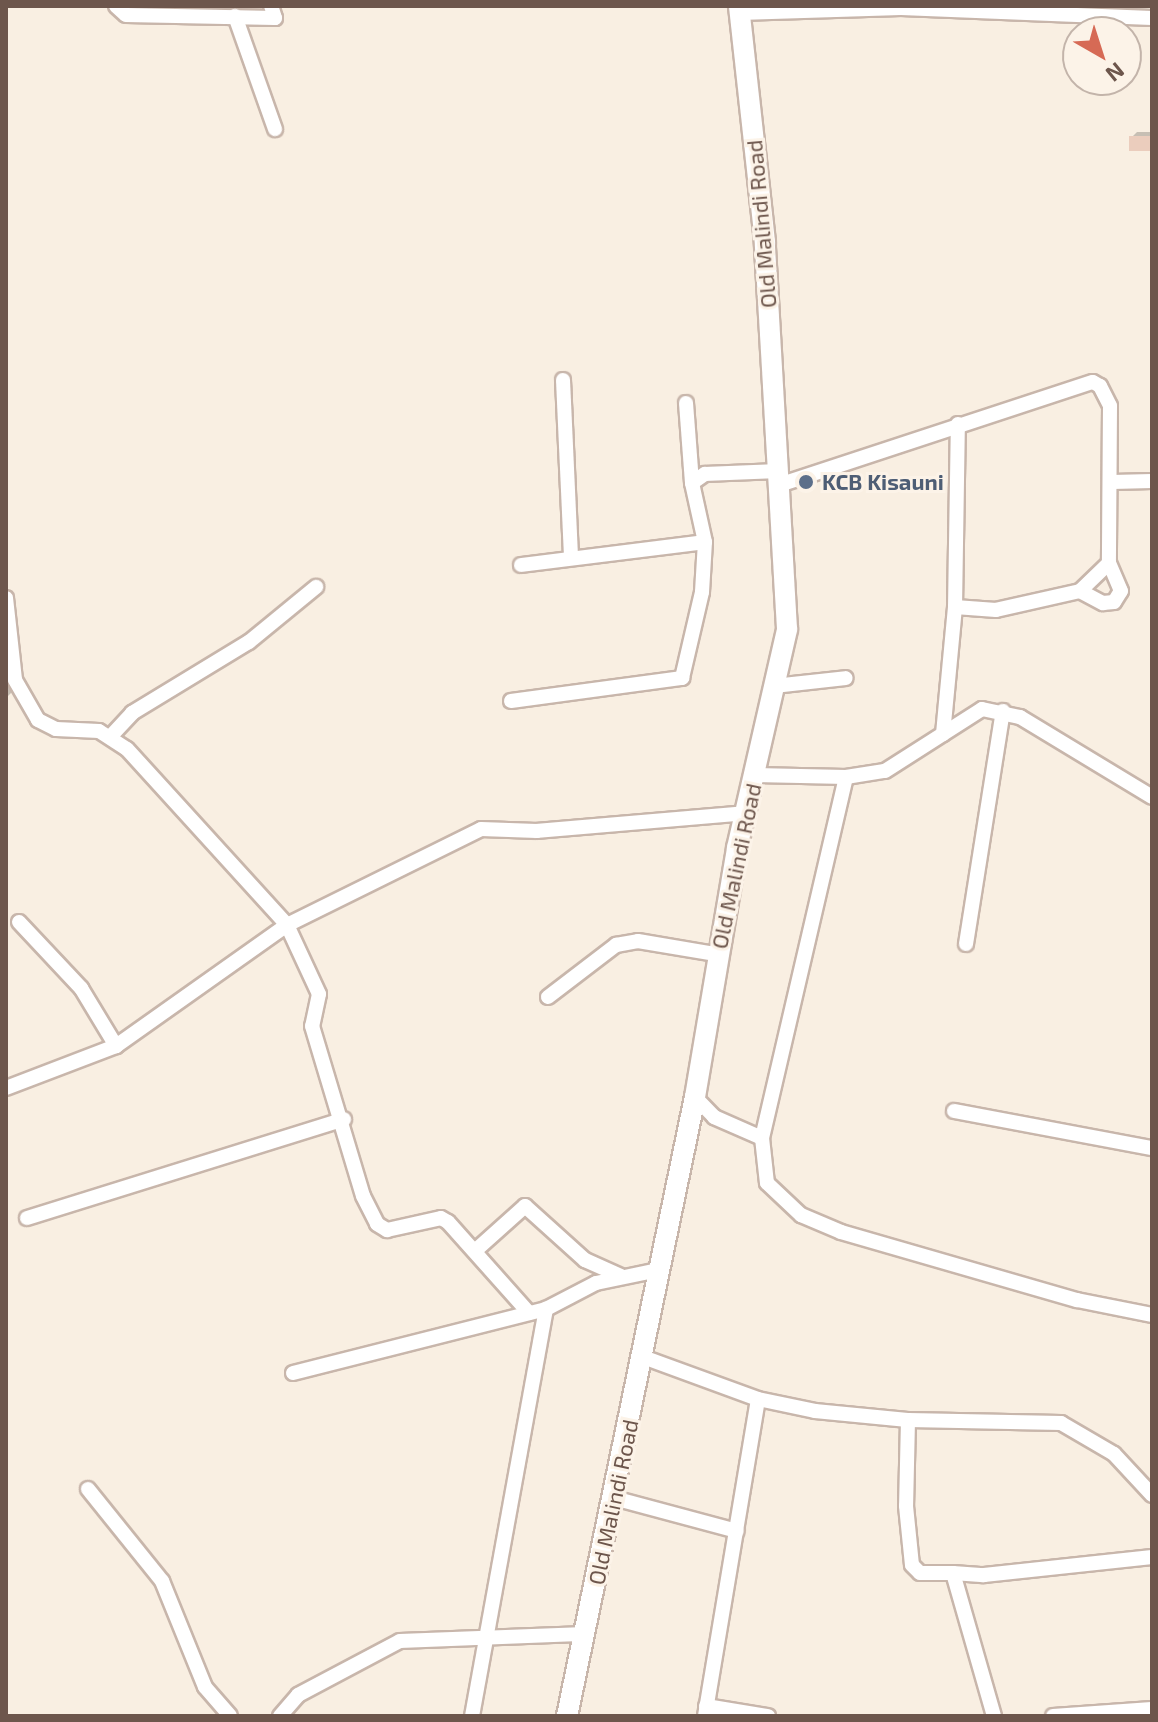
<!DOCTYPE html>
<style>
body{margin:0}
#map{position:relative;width:1158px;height:1722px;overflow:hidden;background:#f9efe2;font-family:"Exo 2",sans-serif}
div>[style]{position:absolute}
.shadow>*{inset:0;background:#0003}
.building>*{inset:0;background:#ebcdbd;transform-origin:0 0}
.roads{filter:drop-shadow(2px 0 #c8b6ab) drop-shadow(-2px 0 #c8b6ab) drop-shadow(0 2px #c8b6ab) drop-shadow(0 -2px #c8b6ab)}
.minor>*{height:14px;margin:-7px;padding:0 7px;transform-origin:7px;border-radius:7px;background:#fff}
.secondary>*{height:20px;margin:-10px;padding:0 10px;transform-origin:10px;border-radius:10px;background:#fff}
.dots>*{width:22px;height:22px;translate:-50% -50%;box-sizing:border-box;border:4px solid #fcf3e8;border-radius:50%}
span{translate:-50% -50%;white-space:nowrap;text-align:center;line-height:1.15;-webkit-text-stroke:6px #fcf3e8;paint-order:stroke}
.street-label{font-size:22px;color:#6d564c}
.service-label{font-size:22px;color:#4e5e75;font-weight:700}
.left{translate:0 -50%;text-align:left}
.frame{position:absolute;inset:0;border:8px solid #6d564c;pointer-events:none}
.north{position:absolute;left:1062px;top:16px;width:80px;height:80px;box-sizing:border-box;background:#fcf3e8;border:2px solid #c3b4aa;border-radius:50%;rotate:141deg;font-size:22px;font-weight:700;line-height:32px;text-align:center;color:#6d564c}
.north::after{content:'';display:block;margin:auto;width:28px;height:36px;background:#d66a55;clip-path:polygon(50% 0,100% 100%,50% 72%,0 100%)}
</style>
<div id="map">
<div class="shadow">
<div style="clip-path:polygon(1137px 132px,1152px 132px,1152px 149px,1131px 138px)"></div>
<div style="clip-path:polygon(6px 664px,14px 690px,6px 698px)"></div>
</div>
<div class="building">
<div style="left:1152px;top:136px;width:15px;height:23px;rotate:90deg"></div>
</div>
<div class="roads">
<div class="minor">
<div style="left:116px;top:6px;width:13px;rotate:42deg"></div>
<div style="left:126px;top:15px;width:149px;rotate:1.2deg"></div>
<div style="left:275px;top:18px;width:13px;rotate:-108deg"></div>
<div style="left:739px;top:13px;width:162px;rotate:-1.8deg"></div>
<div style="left:901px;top:8px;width:251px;rotate:2.3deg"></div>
<div style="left:235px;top:16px;width:120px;rotate:70.5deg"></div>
<div style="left:563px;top:380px;width:175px;rotate:87.4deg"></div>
<div style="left:686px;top:403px;width:80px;rotate:85.7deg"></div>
<div style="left:1112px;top:482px;width:40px;rotate:-1.4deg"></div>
<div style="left:779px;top:485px;width:330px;rotate:-18.2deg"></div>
<div style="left:1093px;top:382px;width:8px;rotate:30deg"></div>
<div style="left:1100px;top:386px;width:22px;rotate:63deg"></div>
<div style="left:1110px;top:406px;width:157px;rotate:90.4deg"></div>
<div style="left:1109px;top:563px;width:40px;rotate:136deg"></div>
<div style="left:1080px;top:591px;width:86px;rotate:167.3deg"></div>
<div style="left:996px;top:610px;width:41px;rotate:-175.8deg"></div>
<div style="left:521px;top:565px;width:185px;rotate:-7.1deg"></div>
<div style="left:1080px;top:591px;width:26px;rotate:28deg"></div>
<div style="left:1103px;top:603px;width:11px;rotate:-5deg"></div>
<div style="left:1114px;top:602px;width:13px;rotate:-58deg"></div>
<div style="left:1121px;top:591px;width:30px;rotate:-113deg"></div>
<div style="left:6px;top:598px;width:82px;rotate:83.7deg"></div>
<div style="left:15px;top:680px;width:46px;rotate:60.1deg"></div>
<div style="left:38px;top:720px;width:20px;rotate:27deg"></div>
<div style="left:56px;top:729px;width:43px;rotate:2.7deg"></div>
<div style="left:99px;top:731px;width:33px;rotate:33deg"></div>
<div style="left:127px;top:749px;width:238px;rotate:47.7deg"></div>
<div style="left:287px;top:925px;width:76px;rotate:65.1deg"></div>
<div style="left:319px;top:994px;width:33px;rotate:102deg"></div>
<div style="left:312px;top:1026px;width:177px;rotate:73.3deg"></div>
<div style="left:363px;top:1196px;width:31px;rotate:63deg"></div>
<div style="left:377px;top:1224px;width:12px;rotate:31deg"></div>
<div style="left:387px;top:1230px;width:55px;rotate:-12.5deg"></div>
<div style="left:441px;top:1218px;width:8px;rotate:30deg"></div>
<div style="left:448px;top:1222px;width:122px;rotate:48.3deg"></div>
<div style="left:774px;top:686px;width:72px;rotate:-6.3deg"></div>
<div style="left:511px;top:701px;width:173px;rotate:-7.7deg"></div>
<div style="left:682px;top:678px;width:88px;rotate:-76.9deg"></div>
<div style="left:702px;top:592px;width:50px;rotate:-86.6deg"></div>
<div style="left:705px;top:542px;width:60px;rotate:-102.4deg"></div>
<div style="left:692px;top:483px;width:16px;rotate:-35deg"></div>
<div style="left:705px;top:474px;width:73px;rotate:-2.4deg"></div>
<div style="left:943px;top:734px;width:128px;rotate:-84.6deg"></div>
<div style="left:955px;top:607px;width:183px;rotate:-89.1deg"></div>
<div style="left:110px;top:737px;width:33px;rotate:-47deg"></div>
<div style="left:132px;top:713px;width:137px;rotate:-31.3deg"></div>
<div style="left:249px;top:642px;width:87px;rotate:-39.4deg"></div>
<div style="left:755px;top:775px;width:91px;rotate:1.3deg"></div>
<div style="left:846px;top:777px;width:39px;rotate:-9deg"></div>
<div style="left:885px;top:771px;width:115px;rotate:-32.6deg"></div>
<div style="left:982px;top:709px;width:39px;rotate:12deg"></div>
<div style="left:1020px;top:717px;width:154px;rotate:31.2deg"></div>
<div style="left:846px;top:777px;width:371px;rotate:103.1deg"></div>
<div style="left:762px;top:1138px;width:45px;rotate:83.7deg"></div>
<div style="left:767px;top:1183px;width:47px;rotate:43.3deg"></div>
<div style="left:801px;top:1215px;width:43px;rotate:23deg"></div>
<div style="left:841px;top:1232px;width:246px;rotate:16.1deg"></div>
<div style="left:1077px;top:1300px;width:76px;rotate:11.3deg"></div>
<div style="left:19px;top:922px;width:91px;rotate:46.8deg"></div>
<div style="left:81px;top:988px;width:68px;rotate:58.9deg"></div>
<div style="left:966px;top:944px;width:236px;rotate:-81deg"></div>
<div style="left:548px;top:997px;width:86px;rotate:-37.4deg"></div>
<div style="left:616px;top:945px;width:22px;rotate:-10deg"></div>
<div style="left:638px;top:941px;width:79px;rotate:9.5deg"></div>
<div style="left:6px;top:1088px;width:118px;rotate:-20.9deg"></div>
<div style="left:116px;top:1046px;width:209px;rotate:-35.3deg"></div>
<div style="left:287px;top:925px;width:216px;rotate:-26.3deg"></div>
<div style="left:481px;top:829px;width:56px;rotate:2deg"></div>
<div style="left:537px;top:831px;width:210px;rotate:-4.9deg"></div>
<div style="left:695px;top:1097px;width:28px;rotate:46deg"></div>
<div style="left:714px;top:1117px;width:52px;rotate:23.6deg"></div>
<div style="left:954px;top:1111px;width:201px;rotate:10.6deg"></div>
<div style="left:27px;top:1218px;width:332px;rotate:-17.3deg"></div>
<div style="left:476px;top:1250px;width:66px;rotate:-41.9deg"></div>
<div style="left:525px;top:1206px;width:81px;rotate:42deg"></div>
<div style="left:585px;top:1260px;width:39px;rotate:24deg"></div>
<div style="left:643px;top:1357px;width:122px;rotate:20.1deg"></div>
<div style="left:758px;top:1399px;width:58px;rotate:11.9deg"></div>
<div style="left:815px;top:1411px;width:93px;rotate:5.5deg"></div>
<div style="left:908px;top:1420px;width:153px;rotate:1.1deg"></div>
<div style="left:1061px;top:1423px;width:61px;rotate:30.3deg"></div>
<div style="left:1114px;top:1454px;width:56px;rotate:47.2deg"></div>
<div style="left:293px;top:1373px;width:261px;rotate:-14.2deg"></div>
<div style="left:546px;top:1309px;width:56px;rotate:-27.5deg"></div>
<div style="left:596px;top:1283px;width:63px;rotate:-11.8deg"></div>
<div style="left:908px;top:1420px;width:86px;rotate:91.3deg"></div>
<div style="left:906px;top:1506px;width:59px;rotate:84.2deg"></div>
<div style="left:912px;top:1565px;width:11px;rotate:45deg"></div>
<div style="left:920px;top:1573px;width:33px"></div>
<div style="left:953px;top:1573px;width:149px;rotate:74deg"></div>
<div style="left:88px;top:1489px;width:118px;rotate:51.2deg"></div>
<div style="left:162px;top:1581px;width:114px;rotate:67.9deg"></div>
<div style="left:205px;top:1687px;width:38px;rotate:49deg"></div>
<div style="left:614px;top:1498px;width:127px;rotate:15deg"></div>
<div style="left:953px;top:1573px;width:31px;rotate:4deg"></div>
<div style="left:984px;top:1575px;width:169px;rotate:-6.1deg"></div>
<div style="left:706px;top:1706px;width:63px;rotate:9.2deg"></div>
<div style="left:280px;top:1716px;width:28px;rotate:-49deg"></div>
<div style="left:298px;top:1695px;width:115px;rotate:-27.9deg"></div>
<div style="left:400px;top:1641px;width:185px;rotate:-2.2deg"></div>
<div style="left:472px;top:1716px;width:414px;rotate:-79.7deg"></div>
<div style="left:705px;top:1716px;width:321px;rotate:-80.5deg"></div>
<div style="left:1053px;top:1716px;width:99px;rotate:-4deg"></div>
</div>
<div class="secondary">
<div style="left:567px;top:1716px;width:632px;rotate:-78.32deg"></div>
<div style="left:695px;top:1097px;width:253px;rotate:-80.4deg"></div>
<div style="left:737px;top:848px;width:225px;rotate:-77.1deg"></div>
<div style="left:787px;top:629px;width:388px;rotate:-93.3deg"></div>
<div style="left:765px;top:242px;width:237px;rotate:-96.3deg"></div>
</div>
</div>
<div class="dots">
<div style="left:806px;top:482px;background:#5c6f8a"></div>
</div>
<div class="street-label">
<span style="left:761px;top:224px;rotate:-95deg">Old Malindi Road</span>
<span style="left:736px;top:866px;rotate:-78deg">Old Malindi Road</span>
<span style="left:613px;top:1502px;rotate:-78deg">Old Malindi Road</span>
</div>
<div class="service-label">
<span class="left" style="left:822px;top:482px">KCB Kisauni</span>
</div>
<div class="frame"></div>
<div class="north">N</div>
</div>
